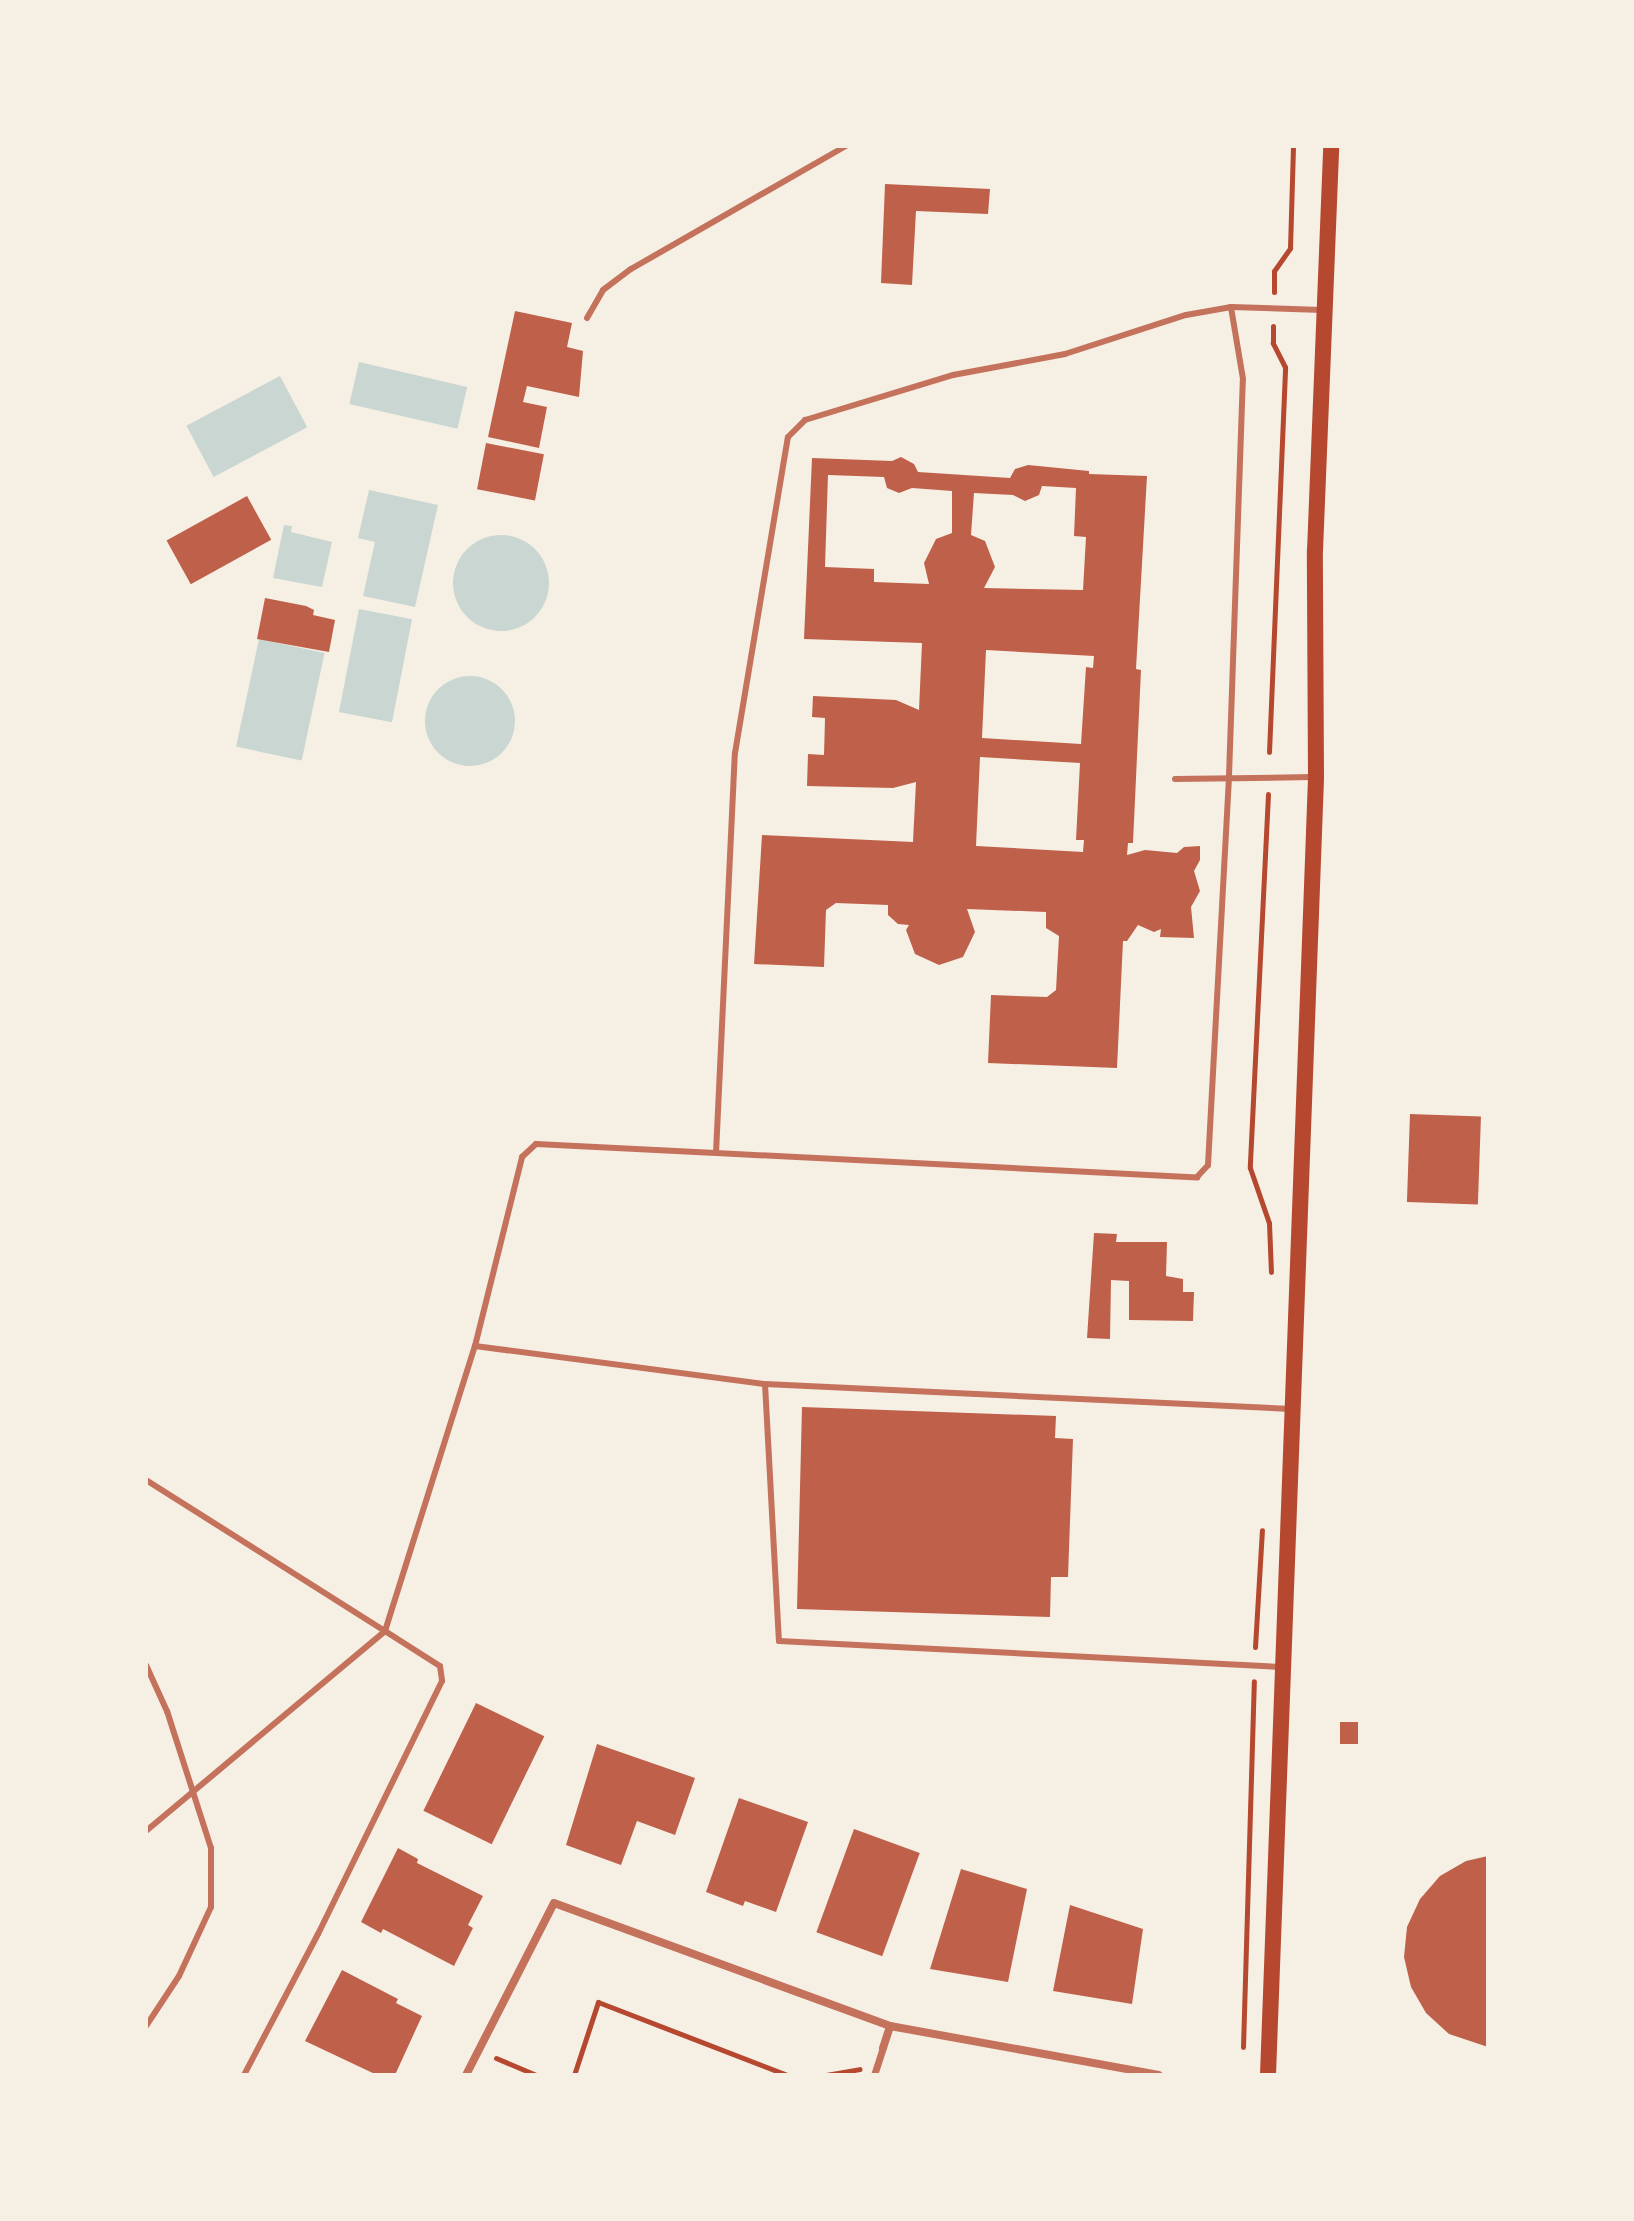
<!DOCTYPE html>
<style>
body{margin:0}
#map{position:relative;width:1634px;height:2221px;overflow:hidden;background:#f6efe4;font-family:Roboto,sans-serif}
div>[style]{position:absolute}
.water>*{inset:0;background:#c9d6d2;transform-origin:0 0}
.round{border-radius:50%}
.building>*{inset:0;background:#bf614a;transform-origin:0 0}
.path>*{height:5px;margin:-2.5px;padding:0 2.5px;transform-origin:2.5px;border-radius:2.5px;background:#b5482f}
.service>*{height:6px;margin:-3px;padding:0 3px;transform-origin:3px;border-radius:3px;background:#c5725c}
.pedestrian>*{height:7px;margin:-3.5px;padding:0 3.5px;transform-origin:3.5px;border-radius:3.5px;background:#c5725c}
.minor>*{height:8px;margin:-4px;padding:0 4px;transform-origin:4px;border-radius:4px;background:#c5725c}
.secondary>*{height:16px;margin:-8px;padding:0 8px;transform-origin:8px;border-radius:8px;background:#b5482f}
span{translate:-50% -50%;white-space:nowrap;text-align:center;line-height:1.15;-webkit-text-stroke:8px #f6efe4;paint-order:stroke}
.frame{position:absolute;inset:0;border:148px solid #f6efe4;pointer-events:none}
</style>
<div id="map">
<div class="water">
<div style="left:359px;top:362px;width:111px;height:43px;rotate:13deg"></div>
<div style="left:280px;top:376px;width:58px;height:106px;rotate:62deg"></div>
<div style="clip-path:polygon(369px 490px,438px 505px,415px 607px,363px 596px,375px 542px,358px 538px)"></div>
<div style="clip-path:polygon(284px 525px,292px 526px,291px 532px,332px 542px,322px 587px,273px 578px)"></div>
<div class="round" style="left:453px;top:535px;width:96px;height:96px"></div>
<div style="left:359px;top:609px;width:54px;height:105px;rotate:11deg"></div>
<div style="left:259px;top:639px;width:67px;height:110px;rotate:12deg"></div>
<div class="round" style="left:425px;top:676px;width:90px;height:90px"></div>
</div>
<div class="building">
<div style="clip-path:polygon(885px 184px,990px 189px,988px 214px,916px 211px,912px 285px,881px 283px)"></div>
<div style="clip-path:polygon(515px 311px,572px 323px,567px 347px,583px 351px,579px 397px,527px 386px,523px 402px,547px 407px,539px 448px,488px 437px)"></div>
<div style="left:486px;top:443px;width:59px;height:47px;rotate:11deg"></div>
<div style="clip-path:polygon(evenodd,901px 457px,914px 464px,918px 472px,1010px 478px,1015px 469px,1028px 465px,1089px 471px,1089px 474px,1147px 476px,1136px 669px,1141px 670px,1133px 843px,1128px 843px,1127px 855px,1145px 850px,1177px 853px,1184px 847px,1200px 846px,1200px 860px,1194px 871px,1200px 891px,1191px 907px,1194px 938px,1160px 937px,1161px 929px,1154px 932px,1138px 925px,1127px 941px,1123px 941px,1117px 1068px,988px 1063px,991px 995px,1047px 997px,1056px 990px,1059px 936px,1046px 928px,1046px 912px,967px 909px,975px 932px,963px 957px,939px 965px,915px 954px,906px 930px,909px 925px,898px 924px,888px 915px,888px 905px,836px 903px,826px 910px,824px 967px,754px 964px,762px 835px,913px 842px,916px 782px,893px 788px,807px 786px,808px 754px,824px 755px,825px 718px,812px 717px,813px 696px,896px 700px,919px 710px,922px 643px,804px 639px,812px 458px,892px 461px,901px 457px,828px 475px,884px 477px,887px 488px,899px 493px,912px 488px,952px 491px,952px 533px,936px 539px,924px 563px,929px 584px,874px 582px,874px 569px,825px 567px,828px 475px,901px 457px,1042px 486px,1076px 488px,1074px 536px,1086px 537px,1083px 590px,984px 588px,995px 567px,985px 541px,971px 535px,974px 493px,1013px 495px,1025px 501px,1039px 495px,1042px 486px,901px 457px,986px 650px,1094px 656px,1093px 668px,1086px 667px,1081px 744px,982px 738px,986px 650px,901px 457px,980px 757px,1080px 763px,1076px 840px,1084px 840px,1083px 852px,976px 846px,980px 757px)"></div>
<div style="left:247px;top:496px;width:50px;height:92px;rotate:61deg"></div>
<div style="clip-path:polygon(265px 598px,306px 606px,314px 610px,313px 615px,335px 620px,329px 652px,257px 639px)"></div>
<div style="left:1410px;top:1114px;width:71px;height:88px;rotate:2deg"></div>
<div style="clip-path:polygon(1094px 1233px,1117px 1234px,1116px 1242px,1167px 1242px,1166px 1276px,1183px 1279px,1183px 1292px,1194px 1292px,1193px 1321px,1129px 1320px,1129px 1281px,1111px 1280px,1110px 1339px,1087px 1338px)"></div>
<div style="clip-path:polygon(802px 1407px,1056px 1416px,1055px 1438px,1073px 1439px,1068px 1577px,1051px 1577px,1050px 1617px,797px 1609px)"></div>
<div style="left:476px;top:1703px;width:76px;height:120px;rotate:26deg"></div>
<div style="left:1340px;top:1722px;width:18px;height:22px"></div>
<div style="clip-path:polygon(597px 1744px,695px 1778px,675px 1835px,637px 1821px,621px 1865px,566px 1845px)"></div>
<div style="clip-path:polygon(739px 1798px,808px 1822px,776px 1912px,745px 1901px,743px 1906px,706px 1892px)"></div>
<div style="left:854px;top:1829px;width:70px;height:110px;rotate:20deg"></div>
<div style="clip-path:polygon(398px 1848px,418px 1859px,417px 1863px,483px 1896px,468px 1925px,473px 1928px,454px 1966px,383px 1929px,381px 1933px,361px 1922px)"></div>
<div style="clip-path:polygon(1488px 1856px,1488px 2047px,1449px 2034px,1426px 2013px,1411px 1987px,1404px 1957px,1407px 1927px,1420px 1899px,1440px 1876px,1466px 1861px)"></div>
<div style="clip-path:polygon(961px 1869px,1027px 1889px,1008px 1982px,930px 1969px)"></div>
<div style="clip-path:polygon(1070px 1905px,1143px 1929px,1132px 2004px,1053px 1991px)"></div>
<div style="clip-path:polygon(342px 1970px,398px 1999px,396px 2003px,422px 2016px,395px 2075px,377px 2075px,305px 2041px)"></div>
</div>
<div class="path">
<div style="left:1274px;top:292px;width:21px;rotate:-90deg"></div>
<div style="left:1274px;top:271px;width:28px;rotate:-55deg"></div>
<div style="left:1290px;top:248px;width:102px;rotate:-88.3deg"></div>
<div style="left:1269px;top:752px;width:385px;rotate:-87.6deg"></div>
<div style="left:1285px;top:367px;width:27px;rotate:-117deg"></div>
<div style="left:1273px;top:343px;width:17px;rotate:-90deg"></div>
<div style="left:1268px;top:794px;width:374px;rotate:92.8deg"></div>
<div style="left:1250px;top:1168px;width:58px;rotate:70.9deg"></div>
<div style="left:1269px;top:1223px;width:49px;rotate:87.7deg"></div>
<div style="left:1255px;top:1647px;width:117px;rotate:-86.6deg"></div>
<div style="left:1243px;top:2047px;width:366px;rotate:-88.3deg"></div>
<div style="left:496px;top:2058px;width:43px;rotate:23deg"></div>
<div style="left:574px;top:2075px;width:77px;rotate:-71.8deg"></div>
<div style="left:598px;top:2002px;width:203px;rotate:21.1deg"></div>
<div style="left:826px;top:2075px;width:34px;rotate:-10deg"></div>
</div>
<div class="service">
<div style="left:587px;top:318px;width:32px;rotate:-60deg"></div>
<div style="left:603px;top:290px;width:35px;rotate:-37deg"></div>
<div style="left:631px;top:269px;width:248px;rotate:-29.8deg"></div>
<div style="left:1175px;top:779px;width:138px;rotate:-0.8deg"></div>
<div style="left:716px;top:1153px;width:482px;rotate:2.9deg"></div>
<div style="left:1197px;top:1177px;width:16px;rotate:-47deg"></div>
<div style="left:1208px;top:1165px;width:390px;rotate:-86.9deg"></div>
<div style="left:1229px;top:776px;width:397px;rotate:-88deg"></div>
<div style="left:1243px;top:379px;width:73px;rotate:-99.5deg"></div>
<div style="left:475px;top:1346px;width:292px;rotate:7.5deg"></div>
<div style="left:765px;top:1384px;width:527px;rotate:2.72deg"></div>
<div style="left:765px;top:1384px;width:257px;rotate:86.9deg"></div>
<div style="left:779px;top:1641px;width:504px;rotate:2.96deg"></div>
<div style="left:146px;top:1480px;width:283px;rotate:32.3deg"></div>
<div style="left:385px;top:1631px;width:299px;rotate:-72.5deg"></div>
<div style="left:475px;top:1346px;width:195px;rotate:-76deg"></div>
<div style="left:522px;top:1157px;width:19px;rotate:-43deg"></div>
<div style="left:536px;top:1144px;width:180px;rotate:2.9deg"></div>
<div style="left:716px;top:1153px;width:400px;rotate:-87.3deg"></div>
<div style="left:735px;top:753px;width:320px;rotate:-80.5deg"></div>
<div style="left:788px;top:437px;width:24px;rotate:-45deg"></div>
<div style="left:805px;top:420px;width:155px;rotate:-16.9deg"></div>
<div style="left:953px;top:375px;width:114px;rotate:-10.6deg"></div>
<div style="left:1065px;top:354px;width:127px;rotate:-17.9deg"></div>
<div style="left:1186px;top:315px;width:46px;rotate:-10.1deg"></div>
<div style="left:1231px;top:307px;width:91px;rotate:1.9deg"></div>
<div style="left:146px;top:1665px;width:51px;rotate:65.5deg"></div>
<div style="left:167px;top:1711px;width:144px;rotate:72.2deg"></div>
<div style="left:211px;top:1848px;width:59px;rotate:90deg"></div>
<div style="left:211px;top:1907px;width:76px;rotate:114.9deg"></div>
<div style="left:179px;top:1976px;width:60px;rotate:123.4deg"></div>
<div style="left:146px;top:1831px;width:312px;rotate:-39.9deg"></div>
<div style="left:385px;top:1631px;width:65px;rotate:32.5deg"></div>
<div style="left:440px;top:1666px;width:15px;rotate:82deg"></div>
<div style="left:442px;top:1681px;width:282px;rotate:116.1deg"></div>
<div style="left:318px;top:1934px;width:159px;rotate:117.7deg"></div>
</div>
<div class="pedestrian">
<div style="left:874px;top:2075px;width:28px;rotate:-72deg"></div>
</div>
<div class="minor">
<div style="left:883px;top:2048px;width:23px;rotate:-72deg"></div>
<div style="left:466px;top:2075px;width:193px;rotate:-62.9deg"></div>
<div style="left:554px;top:1903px;width:358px;rotate:20.1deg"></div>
<div style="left:890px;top:2026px;width:273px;rotate:10.3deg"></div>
</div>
<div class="secondary">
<div style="left:1268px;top:2075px;width:1299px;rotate:-87.88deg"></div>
<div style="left:1316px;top:777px;width:226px;rotate:-90.3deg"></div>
<div style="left:1315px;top:551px;width:405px;rotate:-87.7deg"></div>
</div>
<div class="frame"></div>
</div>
